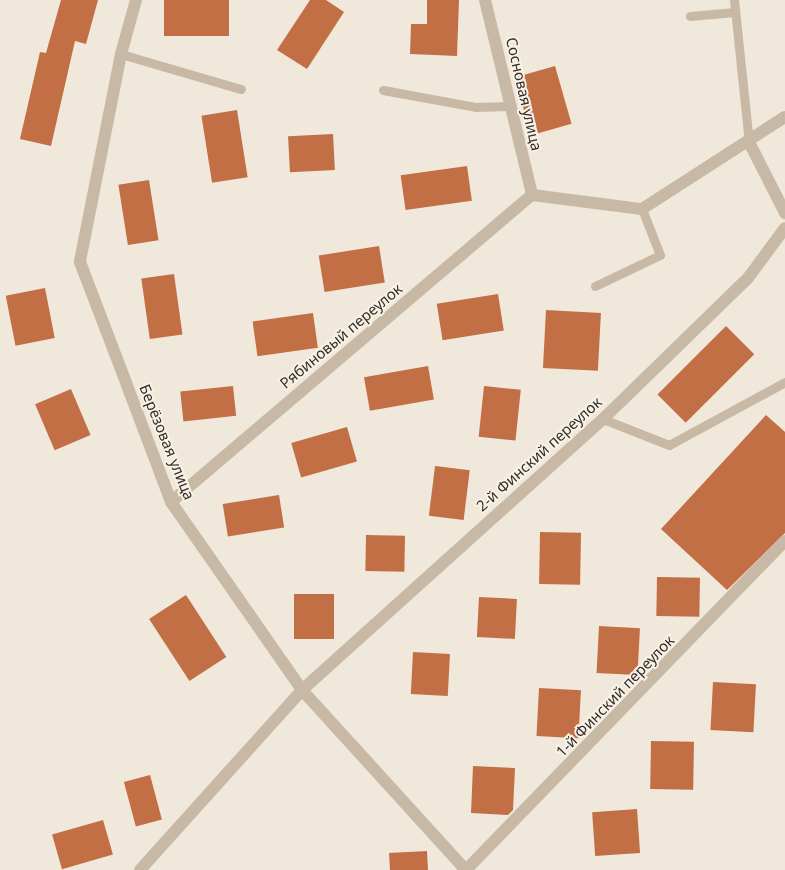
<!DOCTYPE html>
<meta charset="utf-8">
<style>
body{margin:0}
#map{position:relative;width:785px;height:870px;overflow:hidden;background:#f0e8da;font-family:"Noto Sans",sans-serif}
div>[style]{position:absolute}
.building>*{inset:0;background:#c26f46;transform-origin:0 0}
.service>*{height:9px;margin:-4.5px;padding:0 4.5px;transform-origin:4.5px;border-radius:4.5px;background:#c8b9a6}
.minor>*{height:12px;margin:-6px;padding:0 6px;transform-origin:6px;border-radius:6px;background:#c8b9a6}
span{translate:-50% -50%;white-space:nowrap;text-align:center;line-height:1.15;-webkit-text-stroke:4px #f8f1e6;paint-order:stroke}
.street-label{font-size:15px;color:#342c27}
</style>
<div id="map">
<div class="building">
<div style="clip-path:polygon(61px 0,98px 0,86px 44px,75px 41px,51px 146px,20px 139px,40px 52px,46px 53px)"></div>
<div style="left:164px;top:0;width:65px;height:36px"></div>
<div style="clip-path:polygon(310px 0,326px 0,344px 12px,307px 69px,277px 50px)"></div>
<div style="clip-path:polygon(427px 0,459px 0,457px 56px,410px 54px,411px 24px,427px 24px)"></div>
<div style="left:555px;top:66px;width:60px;height:42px;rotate:74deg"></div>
<div style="left:237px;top:110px;width:68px;height:36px;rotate:81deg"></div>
<div style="left:333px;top:134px;width:36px;height:45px;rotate:87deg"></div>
<div style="left:467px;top:166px;width:35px;height:67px;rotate:82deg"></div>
<div style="left:149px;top:180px;width:61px;height:31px;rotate:81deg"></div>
<div style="left:379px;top:246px;width:37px;height:61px;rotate:81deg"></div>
<div style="left:174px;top:274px;width:61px;height:33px;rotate:82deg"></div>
<div style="left:45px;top:288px;width:51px;height:40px;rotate:79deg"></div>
<div style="left:498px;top:294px;width:37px;height:62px;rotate:81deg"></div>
<div style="left:546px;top:310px;width:55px;height:58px;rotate:3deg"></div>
<div style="left:313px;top:313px;width:35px;height:61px;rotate:82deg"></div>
<div style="left:726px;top:326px;width:40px;height:97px;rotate:45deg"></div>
<div style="left:428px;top:366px;width:34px;height:65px;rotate:80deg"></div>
<div style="left:233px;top:386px;width:30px;height:53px;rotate:84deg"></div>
<div style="left:484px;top:386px;width:37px;height:51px;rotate:6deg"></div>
<div style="left:71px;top:389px;width:50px;height:39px;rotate:67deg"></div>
<div style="clip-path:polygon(766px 415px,785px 432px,785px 533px,727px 590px,661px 529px)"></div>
<div style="left:347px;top:427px;width:36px;height:58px;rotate:74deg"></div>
<div style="left:435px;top:466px;width:35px;height:50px;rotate:7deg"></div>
<div style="left:279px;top:495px;width:33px;height:57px;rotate:81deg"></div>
<div style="left:540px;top:532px;width:41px;height:52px;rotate:1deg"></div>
<div style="left:366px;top:535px;width:39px;height:36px;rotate:1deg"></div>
<div style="left:657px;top:577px;width:43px;height:39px;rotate:1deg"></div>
<div style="left:334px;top:594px;width:45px;height:40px;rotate:90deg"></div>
<div style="left:186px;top:595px;width:74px;height:44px;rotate:57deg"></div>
<div style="left:479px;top:597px;width:38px;height:40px;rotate:3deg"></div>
<div style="left:599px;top:626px;width:41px;height:47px;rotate:3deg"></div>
<div style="left:413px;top:652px;width:37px;height:42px;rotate:3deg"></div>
<div style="left:713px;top:682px;width:43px;height:48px;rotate:3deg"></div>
<div style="left:539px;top:688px;width:42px;height:48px;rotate:3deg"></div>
<div style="left:651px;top:741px;width:43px;height:48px;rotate:1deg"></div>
<div style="clip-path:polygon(473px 766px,515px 768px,513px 810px,508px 815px,471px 813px)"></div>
<div style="left:150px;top:775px;width:46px;height:27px;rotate:75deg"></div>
<div style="left:637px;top:809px;width:44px;height:45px;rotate:86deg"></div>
<div style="left:103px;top:820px;width:36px;height:53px;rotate:74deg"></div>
<div style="left:427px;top:851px;width:19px;height:38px;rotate:87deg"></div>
</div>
<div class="service">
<div style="left:734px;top:0;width:143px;rotate:84deg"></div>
<div style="left:690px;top:16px;width:45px;rotate:-5.1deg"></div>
<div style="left:121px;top:54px;width:125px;rotate:16.3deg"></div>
<div style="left:383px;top:90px;width:95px;rotate:10.4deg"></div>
<div style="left:476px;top:107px;width:32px;rotate:-2deg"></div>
<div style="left:595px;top:286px;width:72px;rotate:-25.5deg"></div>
<div style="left:660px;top:255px;width:49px;rotate:-111.4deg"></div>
<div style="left:603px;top:419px;width:71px;rotate:21.5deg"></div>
<div style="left:669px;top:445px;width:132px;rotate:-28.5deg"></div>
</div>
<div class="minor">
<div style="left:136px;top:0;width:56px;rotate:105.5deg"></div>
<div style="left:121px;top:54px;width:212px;rotate:101.2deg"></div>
<div style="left:80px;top:262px;width:135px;rotate:69.1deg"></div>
<div style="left:128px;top:388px;width:122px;rotate:69.3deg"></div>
<div style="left:171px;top:502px;width:229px;rotate:55.1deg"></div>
<div style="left:302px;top:690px;width:244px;rotate:47.7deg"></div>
<div style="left:485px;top:0;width:201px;rotate:76.4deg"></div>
<div style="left:749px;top:142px;width:80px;rotate:63.1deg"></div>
<div style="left:532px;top:195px;width:111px;rotate:7.3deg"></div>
<div style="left:642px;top:209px;width:170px;rotate:-32.8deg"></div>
<div style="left:171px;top:502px;width:474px;rotate:-40.4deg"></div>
<div style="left:140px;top:870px;width:242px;rotate:-48deg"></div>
<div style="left:302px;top:690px;width:405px;rotate:-42deg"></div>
<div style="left:603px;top:419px;width:202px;rotate:-44.2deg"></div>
<div style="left:748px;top:278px;width:62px;rotate:-53.5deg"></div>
<div style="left:466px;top:870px;width:458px;rotate:-45.9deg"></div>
</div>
<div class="street-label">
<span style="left:524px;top:94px;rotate:77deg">Сосновая улица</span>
<span style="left:341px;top:336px;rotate:-40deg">Рябиновый переулок</span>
<span style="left:167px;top:442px;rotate:68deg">Берёзовая улица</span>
<span style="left:539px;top:454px;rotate:-42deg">2-й Финский переулок</span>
<span style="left:615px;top:696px;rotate:-46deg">1-й Финский переулок</span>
</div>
</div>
